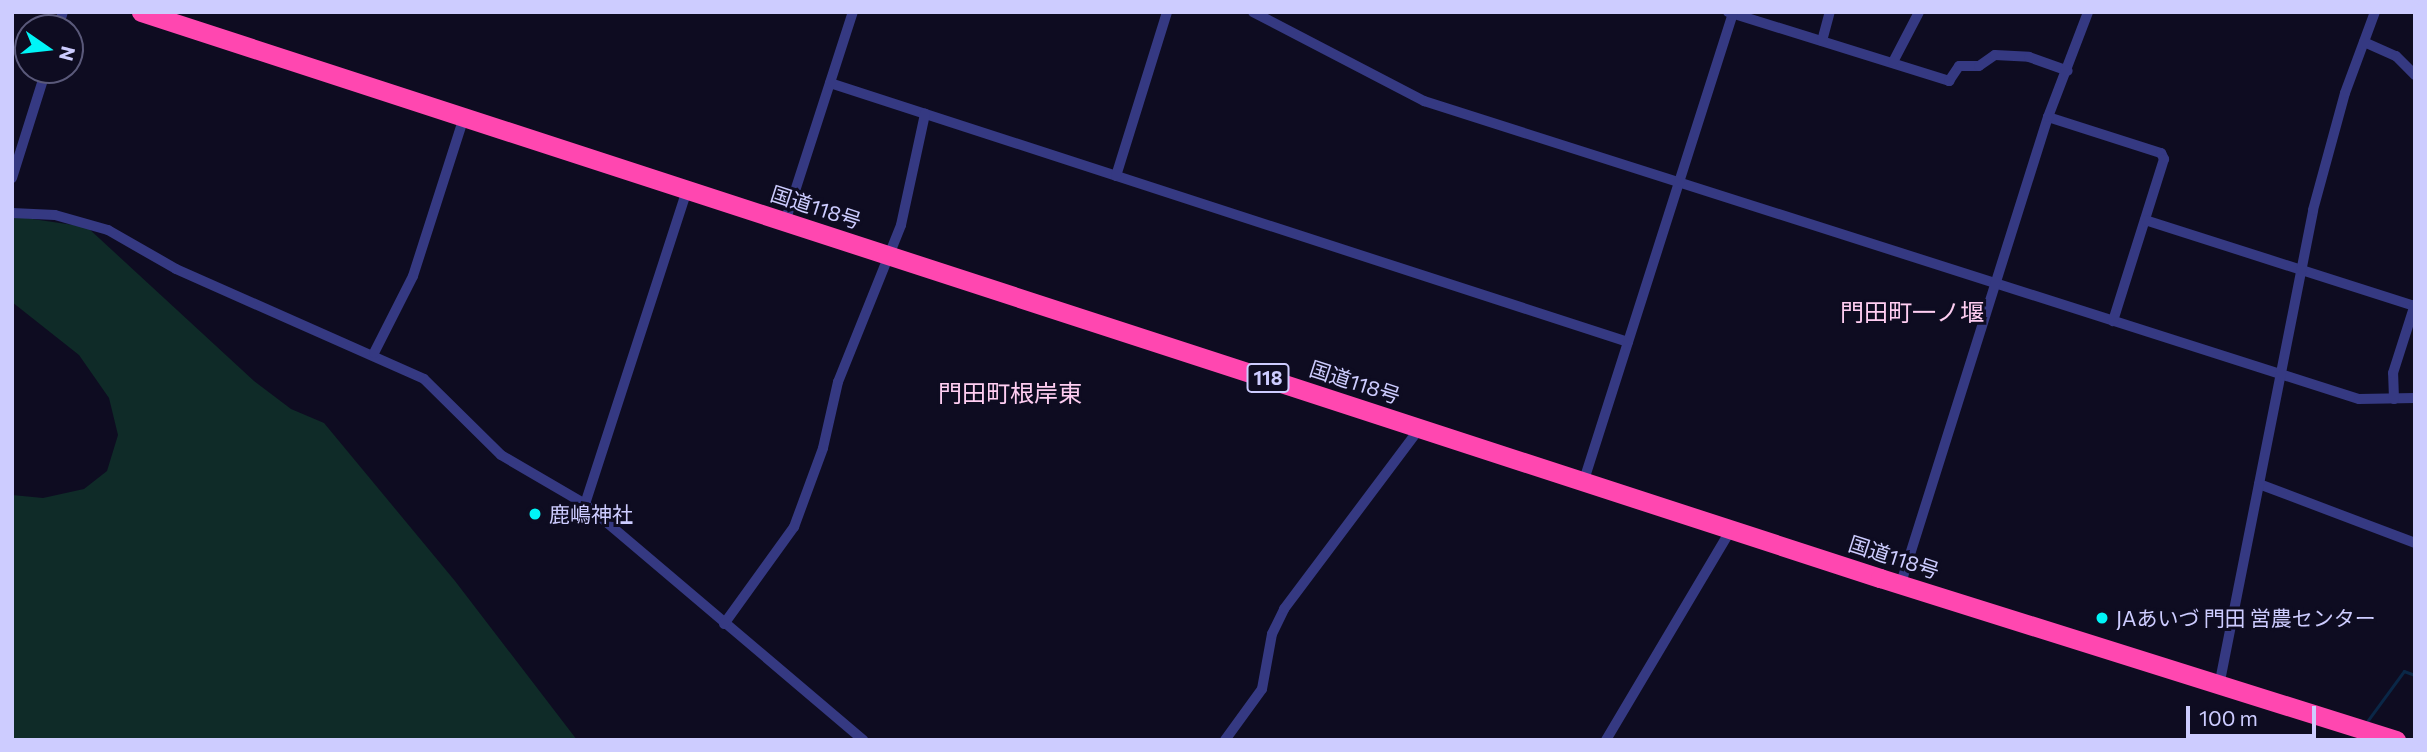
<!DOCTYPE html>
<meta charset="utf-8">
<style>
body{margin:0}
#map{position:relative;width:2427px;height:752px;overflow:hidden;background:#0e0c21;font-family:Commissioner,"Noto Sans JP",sans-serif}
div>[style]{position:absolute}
.green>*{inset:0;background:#0f2b28}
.stream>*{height:2.5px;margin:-1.25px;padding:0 1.25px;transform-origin:1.25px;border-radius:1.25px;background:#0a2747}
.street>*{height:10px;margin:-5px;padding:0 5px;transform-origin:5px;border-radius:5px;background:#353982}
.highway>*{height:19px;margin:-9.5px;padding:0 9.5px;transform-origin:9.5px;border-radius:9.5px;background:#ff47b0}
.dots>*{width:19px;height:19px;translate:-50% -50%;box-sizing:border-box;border:4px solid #0e0c21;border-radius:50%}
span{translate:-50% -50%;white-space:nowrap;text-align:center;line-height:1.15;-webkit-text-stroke:6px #0e0c21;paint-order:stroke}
.shield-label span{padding:2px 5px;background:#0e0c21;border:2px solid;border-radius:5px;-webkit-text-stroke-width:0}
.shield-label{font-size:19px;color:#cdccff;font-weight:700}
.street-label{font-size:21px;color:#cdccff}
.poi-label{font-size:21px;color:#cdccff}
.left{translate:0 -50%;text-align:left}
.quarter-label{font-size:24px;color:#ffcef2}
.frame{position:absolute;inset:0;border:14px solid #cdccff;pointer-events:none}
.north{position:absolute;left:14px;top:14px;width:70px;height:70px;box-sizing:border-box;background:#0e0c21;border:2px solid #5a597a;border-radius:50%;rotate:104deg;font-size:19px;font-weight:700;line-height:28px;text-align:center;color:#cdccff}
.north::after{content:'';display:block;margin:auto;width:24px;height:32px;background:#00f5f7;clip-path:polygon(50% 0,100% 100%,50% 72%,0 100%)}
.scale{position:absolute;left:2186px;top:706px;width:130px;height:32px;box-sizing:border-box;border:4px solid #cdccff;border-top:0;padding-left:9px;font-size:21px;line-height:24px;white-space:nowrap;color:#cdccff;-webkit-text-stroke:5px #0e0c21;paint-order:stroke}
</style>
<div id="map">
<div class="green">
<div style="clip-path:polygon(12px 216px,87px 227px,254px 381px,291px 409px,324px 423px,455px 581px,577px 740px,12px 740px,12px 495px,43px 498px,84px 489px,107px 471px,118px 435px,109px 398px,79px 355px,12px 302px)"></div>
</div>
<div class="stream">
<div style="left:2366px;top:723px;width:64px;rotate:-53.8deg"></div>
<div style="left:2404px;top:671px;width:12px;rotate:20deg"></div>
</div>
<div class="street">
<div style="left:1253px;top:12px;width:193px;rotate:27.5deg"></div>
<div style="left:1424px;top:101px;width:981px;rotate:17.68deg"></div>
<div style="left:2359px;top:399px;width:56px;rotate:-1deg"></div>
<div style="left:1728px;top:12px;width:232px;rotate:17.3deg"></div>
<div style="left:1949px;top:81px;width:18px;rotate:-56deg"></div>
<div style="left:1959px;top:66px;width:20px"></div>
<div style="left:1979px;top:66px;width:19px;rotate:-35deg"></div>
<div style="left:1995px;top:55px;width:34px;rotate:3deg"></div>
<div style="left:2029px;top:57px;width:41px;rotate:19.7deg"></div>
<div style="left:58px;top:28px;width:17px;rotate:-73deg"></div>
<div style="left:1822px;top:41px;width:30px;rotate:-75deg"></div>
<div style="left:2364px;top:42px;width:35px;rotate:24deg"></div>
<div style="left:2396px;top:56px;width:27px;rotate:45deg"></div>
<div style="left:1893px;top:62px;width:56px;rotate:-62.5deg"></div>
<div style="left:830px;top:83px;width:839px;rotate:17.98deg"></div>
<div style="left:2048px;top:117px;width:119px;rotate:17.7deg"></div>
<div style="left:2161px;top:153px;width:7px;rotate:63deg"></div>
<div style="left:2164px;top:159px;width:170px;rotate:107.5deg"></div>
<div style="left:1116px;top:176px;width:172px;rotate:-72.7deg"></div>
<div style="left:12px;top:178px;width:113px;rotate:-72.5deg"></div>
<div style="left:12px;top:213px;width:43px;rotate:2.7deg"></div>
<div style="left:55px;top:215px;width:55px;rotate:15.8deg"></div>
<div style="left:108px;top:230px;width:78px;rotate:29.8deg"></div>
<div style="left:176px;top:269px;width:271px;rotate:23.9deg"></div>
<div style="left:424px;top:379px;width:108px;rotate:44.6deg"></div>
<div style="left:501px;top:455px;width:97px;rotate:30.3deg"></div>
<div style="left:585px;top:504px;width:365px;rotate:40.3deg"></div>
<div style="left:2145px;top:220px;width:282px;rotate:17.7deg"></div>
<div style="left:785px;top:222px;width:221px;rotate:-72.1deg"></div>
<div style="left:374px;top:353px;width:86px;rotate:-63.1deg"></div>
<div style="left:413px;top:276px;width:167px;rotate:-72.2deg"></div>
<div style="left:2394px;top:399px;width:26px;rotate:-92deg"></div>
<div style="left:2393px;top:373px;width:72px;rotate:-72.3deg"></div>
<div style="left:1584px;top:480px;width:491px;rotate:-72.3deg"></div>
<div style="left:2259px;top:484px;width:167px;rotate:20.7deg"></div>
<div style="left:585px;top:504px;width:330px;rotate:-72deg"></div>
<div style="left:1901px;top:583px;width:489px;rotate:-72.5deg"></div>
<div style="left:2048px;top:117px;width:112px;rotate:-69.1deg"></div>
<div style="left:724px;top:624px;width:120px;rotate:-54.2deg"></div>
<div style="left:794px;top:527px;width:84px;rotate:-69.8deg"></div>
<div style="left:823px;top:448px;width:68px;rotate:-77.2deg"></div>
<div style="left:838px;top:382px;width:169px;rotate:-68.1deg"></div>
<div style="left:901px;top:225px;width:114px;rotate:-77.8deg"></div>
<div style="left:2219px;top:686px;width:485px;rotate:-78.8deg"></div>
<div style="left:2313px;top:210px;width:121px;rotate:-74.7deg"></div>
<div style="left:2345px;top:93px;width:86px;rotate:-69.7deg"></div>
<div style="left:1225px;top:740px;width:63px;rotate:-54deg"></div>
<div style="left:1262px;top:689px;width:56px;rotate:-79.7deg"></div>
<div style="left:1272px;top:634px;width:28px;rotate:-64deg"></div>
<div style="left:1284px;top:609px;width:226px;rotate:-53.1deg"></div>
<div style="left:1606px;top:740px;width:247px;rotate:-59.3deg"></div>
</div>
<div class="highway">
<div style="left:141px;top:12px;width:1829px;rotate:18.03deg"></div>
<div style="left:1880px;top:578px;width:541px;rotate:17.43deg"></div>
</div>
<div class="dots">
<div style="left:535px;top:514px;background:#00f5f7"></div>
<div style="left:2102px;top:618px;background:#00f5f7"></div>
</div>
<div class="shield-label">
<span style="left:1268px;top:378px">118</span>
</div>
<div class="street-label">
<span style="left:816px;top:207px;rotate:18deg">国道118号</span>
<span style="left:1355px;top:382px;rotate:18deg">国道118号</span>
<span style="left:1894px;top:557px;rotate:18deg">国道118号</span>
</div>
<div class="poi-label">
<span class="left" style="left:549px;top:514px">鹿嶋神社</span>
<span class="left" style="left:2116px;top:618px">JAあいづ 門田 営農センター</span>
</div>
<div class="quarter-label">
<span style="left:1912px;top:312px">門田町一ノ堰</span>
<span style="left:1010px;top:393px">門田町根岸東</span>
</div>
<div class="frame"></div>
<div class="north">N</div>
<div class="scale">100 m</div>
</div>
